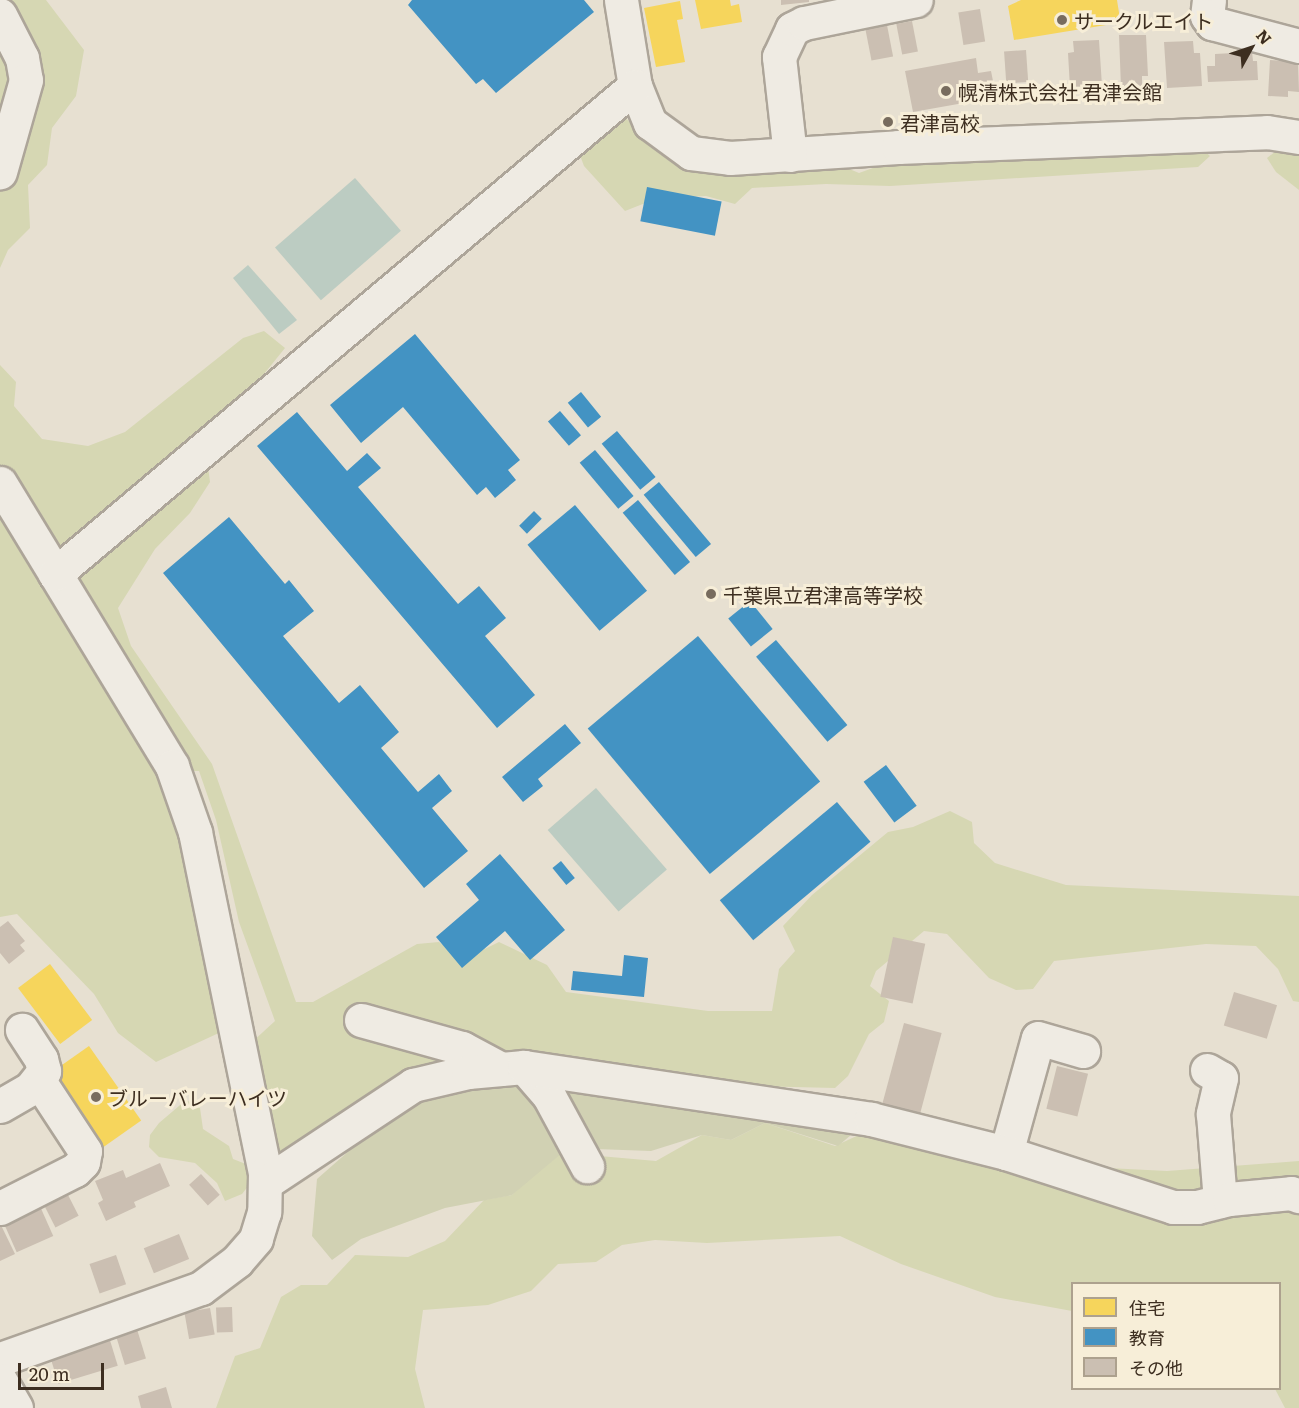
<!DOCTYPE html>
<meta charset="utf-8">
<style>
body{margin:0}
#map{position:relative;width:1299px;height:1408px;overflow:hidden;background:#e7e0d1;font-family:Literata,"Noto Sans JP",serif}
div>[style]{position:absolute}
.green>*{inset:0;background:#d6d7b3}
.cemetery>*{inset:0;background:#d1d1b3}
.water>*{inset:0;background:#bcccc2;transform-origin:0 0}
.homes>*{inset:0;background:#f6d55c;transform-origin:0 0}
.schools>*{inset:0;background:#4393c3;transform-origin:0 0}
.building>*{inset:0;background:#cbbfb2;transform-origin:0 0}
.roads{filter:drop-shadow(2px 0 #ada599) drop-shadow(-2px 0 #ada599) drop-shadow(0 2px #ada599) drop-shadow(0 -2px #ada599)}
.minor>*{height:33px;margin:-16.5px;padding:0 16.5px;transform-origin:16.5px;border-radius:16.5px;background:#efebe3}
.dots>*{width:16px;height:16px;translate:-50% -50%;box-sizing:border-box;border:3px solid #f7eed8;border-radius:50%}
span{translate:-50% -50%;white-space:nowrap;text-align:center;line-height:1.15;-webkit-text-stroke:6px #f7eed8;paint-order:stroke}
.poi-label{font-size:20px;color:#3d2e20}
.left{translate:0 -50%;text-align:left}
.legend{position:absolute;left:1071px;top:1282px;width:210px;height:108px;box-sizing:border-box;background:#f7eed8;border:2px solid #ada18e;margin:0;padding:8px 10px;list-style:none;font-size:18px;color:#3d2e20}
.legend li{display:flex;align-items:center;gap:12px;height:30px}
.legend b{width:30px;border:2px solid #ada18e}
.north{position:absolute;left:1221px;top:18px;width:60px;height:60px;-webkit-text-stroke:4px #f7eed8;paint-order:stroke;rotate:50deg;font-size:16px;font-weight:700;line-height:24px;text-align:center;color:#3d2e20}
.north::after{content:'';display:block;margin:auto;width:21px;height:27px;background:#3d2e20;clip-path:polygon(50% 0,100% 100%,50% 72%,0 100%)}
.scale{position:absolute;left:18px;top:1363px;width:86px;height:27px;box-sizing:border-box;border:3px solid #3d2e20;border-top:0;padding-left:8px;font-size:18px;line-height:21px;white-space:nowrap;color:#3d2e20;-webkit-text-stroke:4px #f7eed8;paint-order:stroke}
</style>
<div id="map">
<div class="green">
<div style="clip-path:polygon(0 0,46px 0,84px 50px,76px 96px,52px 128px,47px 165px,28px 185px,30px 228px,8px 250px,0 268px)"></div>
<div style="clip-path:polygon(623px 115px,661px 155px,705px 163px,835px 163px,859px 173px,884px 164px,1199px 146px,1210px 156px,1198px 167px,890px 186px,826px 184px,752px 188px,735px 204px,706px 196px,658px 198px,625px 211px,584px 166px,578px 150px)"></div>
<div style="clip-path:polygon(1286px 143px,1299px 149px,1299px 190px,1276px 172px,1267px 158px)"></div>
<div style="clip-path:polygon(264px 331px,285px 348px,264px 374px,193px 435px,206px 451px,210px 482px,190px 513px,155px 549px,118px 608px,131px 646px,212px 764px,296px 1002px,313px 1002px,417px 944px,439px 942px,462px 960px,499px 942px,547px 965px,566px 992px,708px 1011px,772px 1011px,779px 969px,795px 951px,783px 926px,812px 895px,888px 832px,913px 827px,950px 811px,972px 822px,974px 843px,995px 863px,1066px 885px,1299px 896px,1299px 1002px,1293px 1001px,1278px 969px,1256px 946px,1206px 944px,1054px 961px,1033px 989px,1016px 990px,989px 978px,947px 934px,924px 931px,876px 971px,870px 986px,889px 1001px,884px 1022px,869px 1034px,848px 1076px,835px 1088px,755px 1086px,650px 1076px,563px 1055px,470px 1052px,272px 1159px,252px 1042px,275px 1021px,239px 922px,216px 820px,199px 771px,180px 771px,221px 1032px,156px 1062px,118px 1033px,94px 994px,17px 914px,0 917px,0 365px,16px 382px,14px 406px,42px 439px,88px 446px,125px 432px,243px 338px)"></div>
<div style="clip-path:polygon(186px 1100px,200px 1108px,203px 1129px,229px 1146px,233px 1159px,251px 1166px,253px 1180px,242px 1194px,225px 1201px,217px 1183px,195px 1163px,159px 1157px,149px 1147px,150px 1135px,159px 1123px)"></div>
<div style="clip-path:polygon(902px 1115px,972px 1151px,1060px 1153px,1088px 1167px,1167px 1171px,1299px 1161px,1299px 1408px,1285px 1408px,1275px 1389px,1280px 1388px,1280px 1284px,1072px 1284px,1072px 1311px,995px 1297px,901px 1264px,840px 1236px,707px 1243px,655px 1240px,622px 1245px,596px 1262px,558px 1264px,531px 1291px,488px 1305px,423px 1310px,415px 1369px,425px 1408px,216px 1408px,235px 1356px,260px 1348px,281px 1297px,301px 1285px,327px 1285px,355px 1255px,408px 1257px,445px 1241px,484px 1200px,512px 1195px,554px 1152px,656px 1161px,702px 1135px,731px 1140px,765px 1123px,835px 1146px)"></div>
</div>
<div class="cemetery">
<div style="clip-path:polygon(523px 1082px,851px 1125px,851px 1135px,838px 1146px,765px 1123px,731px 1140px,702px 1135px,651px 1151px,568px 1148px,512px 1195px,445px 1208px,361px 1239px,332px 1260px,312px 1236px,317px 1179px,366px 1136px,410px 1106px,465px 1083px)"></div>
</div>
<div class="water">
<div style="left:355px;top:178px;width:70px;height:106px;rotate:49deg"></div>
<div style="clip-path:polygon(248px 265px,297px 320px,279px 334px,233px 278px)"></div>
<div style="left:596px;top:788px;width:108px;height:64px;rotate:49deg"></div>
</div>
<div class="homes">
<div style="clip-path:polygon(695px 0,730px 0,731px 6px,739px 4px,742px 22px,701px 29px)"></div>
<div style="clip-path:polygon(1021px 0,1117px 0,1120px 19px,1106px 22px,1106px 25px,1014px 40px,1008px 6px)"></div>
<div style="clip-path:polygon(680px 1px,683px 19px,677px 20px,685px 62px,656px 67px,644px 8px)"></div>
<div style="left:50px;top:964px;width:70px;height:40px;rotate:53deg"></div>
<div style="left:89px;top:1046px;width:91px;height:46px;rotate:55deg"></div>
</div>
<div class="schools">
<div style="clip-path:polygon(412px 0,584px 0,594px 12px,496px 93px,483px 79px,476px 84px,408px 5px)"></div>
<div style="left:647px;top:187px;width:76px;height:35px;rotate:11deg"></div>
<div style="clip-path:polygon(415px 334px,520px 460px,508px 470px,516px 480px,495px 498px,486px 487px,477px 495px,403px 407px,361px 443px,330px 405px)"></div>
<div style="left:581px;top:392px;width:32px;height:17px;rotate:51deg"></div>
<div style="left:560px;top:411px;width:32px;height:16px;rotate:49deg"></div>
<div style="clip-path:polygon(297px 412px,347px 471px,367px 453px,381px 468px,358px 487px,458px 604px,479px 586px,506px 618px,485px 636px,535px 695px,497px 728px,257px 446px)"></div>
<div style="left:617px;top:431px;width:60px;height:20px;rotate:50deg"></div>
<div style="left:595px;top:450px;width:60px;height:20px;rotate:50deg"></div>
<div style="left:659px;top:482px;width:81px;height:20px;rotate:50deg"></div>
<div style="left:638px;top:500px;width:81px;height:20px;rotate:50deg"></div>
<div style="left:575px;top:505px;width:112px;height:62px;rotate:50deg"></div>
<div style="left:534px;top:511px;width:11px;height:21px;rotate:45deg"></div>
<div style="clip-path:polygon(229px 517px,285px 584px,289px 580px,314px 611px,283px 636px,339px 703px,360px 685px,399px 732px,381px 748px,418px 792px,439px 774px,452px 791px,432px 808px,468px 851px,424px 888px,163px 573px)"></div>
<div style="left:750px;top:601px;width:36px;height:28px;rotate:51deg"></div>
<div style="left:698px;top:636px;width:190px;height:144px;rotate:50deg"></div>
<div style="left:776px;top:640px;width:111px;height:26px;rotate:50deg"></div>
<div style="clip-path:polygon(565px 724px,581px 743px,538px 779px,543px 786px,523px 802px,502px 777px)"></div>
<div style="left:886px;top:765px;width:51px;height:28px;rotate:53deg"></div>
<div style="left:837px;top:802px;width:52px;height:153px;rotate:50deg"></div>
<div style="clip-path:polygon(500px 854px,565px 930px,530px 960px,505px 931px,462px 968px,436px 937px,479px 900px,466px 884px)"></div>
<div style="left:561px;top:861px;width:22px;height:11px;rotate:51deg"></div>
<div style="clip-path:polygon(624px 955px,648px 958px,644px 997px,571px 990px,573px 971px,622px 976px)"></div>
</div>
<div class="building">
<div style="clip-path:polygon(781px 0,809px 0,809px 2px,781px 5px)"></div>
<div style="left:980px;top:9px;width:33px;height:22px;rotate:81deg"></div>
<div style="left:912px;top:21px;width:31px;height:16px;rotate:79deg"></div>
<div style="left:887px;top:25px;width:32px;height:22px;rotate:79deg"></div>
<div style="clip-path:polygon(1119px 35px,1146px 35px,1148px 76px,1142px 76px,1142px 87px,1121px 88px)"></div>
<div style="clip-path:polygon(1099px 40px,1102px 86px,1070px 88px,1068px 53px,1074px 52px,1073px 41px)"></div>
<div style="clip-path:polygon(1193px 41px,1194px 53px,1200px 53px,1202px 86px,1167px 88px,1164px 42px)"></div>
<div style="left:1026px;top:50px;width:32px;height:22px;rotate:86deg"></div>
<div style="clip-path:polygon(1252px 52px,1253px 61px,1257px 61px,1258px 80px,1208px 82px,1207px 66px,1215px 66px,1215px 54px)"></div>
<div style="clip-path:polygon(976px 58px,978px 73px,991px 71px,993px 81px,983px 83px,986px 99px,913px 112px,905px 71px)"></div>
<div style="clip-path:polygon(1270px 60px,1298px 62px,1299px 92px,1288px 91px,1288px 97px,1268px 96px)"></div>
<div style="clip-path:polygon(8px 921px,25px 941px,20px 945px,25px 951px,9px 964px,0 953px,0 927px)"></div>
<div style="left:893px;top:937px;width:33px;height:61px;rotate:12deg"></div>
<div style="left:1234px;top:992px;width:45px;height:35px;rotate:17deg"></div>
<div style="left:904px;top:1023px;width:39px;height:85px;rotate:15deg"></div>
<div style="left:1057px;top:1066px;width:32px;height:44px;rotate:14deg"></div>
<div style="clip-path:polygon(160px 1163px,170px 1186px,134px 1202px,136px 1207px,106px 1221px,98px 1203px,103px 1200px,95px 1181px,123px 1170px,126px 1178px)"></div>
<div style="left:201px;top:1174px;width:28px;height:16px;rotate:48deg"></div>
<div style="left:65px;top:1189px;width:30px;height:26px;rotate:63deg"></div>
<div style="left:39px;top:1204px;width:35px;height:40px;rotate:66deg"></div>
<div style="clip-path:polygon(0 1223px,15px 1254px,0 1261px)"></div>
<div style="left:179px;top:1234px;width:27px;height:38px;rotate:68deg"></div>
<div style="left:116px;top:1255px;width:31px;height:28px;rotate:71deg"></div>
<div style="left:232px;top:1307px;width:25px;height:16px;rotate:88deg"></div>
<div style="left:210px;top:1308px;width:27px;height:26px;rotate:80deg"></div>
<div style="left:136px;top:1326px;width:34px;height:22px;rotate:73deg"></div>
<div style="left:109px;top:1337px;width:30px;height:62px;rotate:73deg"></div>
<div style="clip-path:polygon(166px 1387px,172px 1408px,141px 1408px,138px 1396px)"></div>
</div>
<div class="roads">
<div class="minor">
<div style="left:621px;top:0;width:87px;rotate:80.8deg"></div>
<div style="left:635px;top:86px;width:40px;rotate:68deg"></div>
<div style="left:650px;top:123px;width:51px;rotate:36.2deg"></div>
<div style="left:691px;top:153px;width:39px;rotate:7deg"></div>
<div style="left:730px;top:158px;width:168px;rotate:-3.7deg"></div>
<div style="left:898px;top:147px;width:369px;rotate:-2.3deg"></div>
<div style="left:1267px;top:132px;width:32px;rotate:9deg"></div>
<div style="left:1209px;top:0;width:16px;rotate:97deg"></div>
<div style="left:1207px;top:16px;width:9px;rotate:54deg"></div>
<div style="left:1212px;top:23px;width:90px;rotate:14.8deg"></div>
<div style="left:0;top:15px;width:48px;rotate:62.9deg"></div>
<div style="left:22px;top:58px;width:22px;rotate:80deg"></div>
<div style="left:26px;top:80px;width:96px;rotate:105.8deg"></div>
<div style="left:790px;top:155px;width:99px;rotate:-96.4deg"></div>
<div style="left:779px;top:57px;width:31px;rotate:-65deg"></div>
<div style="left:792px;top:29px;width:13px;rotate:-27deg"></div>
<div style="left:804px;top:23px;width:114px;rotate:-11.6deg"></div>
<div style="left:0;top:483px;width:331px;rotate:58.7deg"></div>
<div style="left:172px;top:766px;width:70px;rotate:70.8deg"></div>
<div style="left:195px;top:832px;width:348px;rotate:78.4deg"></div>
<div style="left:265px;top:1173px;width:39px;rotate:91deg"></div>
<div style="left:264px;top:1212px;width:28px;rotate:107deg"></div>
<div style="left:256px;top:1239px;width:29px;rotate:131deg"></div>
<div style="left:237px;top:1261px;width:45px;rotate:143.1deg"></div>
<div style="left:201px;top:1288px;width:213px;rotate:160.5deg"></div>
<div style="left:55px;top:574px;width:758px;rotate:-40.08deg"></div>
<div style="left:361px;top:1020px;width:105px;rotate:15.5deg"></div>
<div style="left:462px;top:1048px;width:44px;rotate:28.3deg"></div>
<div style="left:524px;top:1067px;width:38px;rotate:49deg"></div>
<div style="left:549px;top:1096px;width:80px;rotate:61.5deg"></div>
<div style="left:1207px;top:1070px;width:16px;rotate:30deg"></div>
<div style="left:1221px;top:1078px;width:37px;rotate:103deg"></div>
<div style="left:1213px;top:1114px;width:87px;rotate:85.4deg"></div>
<div style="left:0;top:1106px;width:34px;rotate:-30deg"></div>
<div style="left:30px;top:1089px;width:23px;rotate:-52deg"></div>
<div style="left:44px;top:1071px;width:12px;rotate:-104deg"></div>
<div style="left:41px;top:1059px;width:35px;rotate:-123deg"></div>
<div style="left:1006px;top:1153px;width:119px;rotate:-74.5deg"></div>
<div style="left:1038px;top:1038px;width:47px;rotate:16.1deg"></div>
<div style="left:265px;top:1183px;width:178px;rotate:-33.5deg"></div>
<div style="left:413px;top:1085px;width:57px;rotate:-13.3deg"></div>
<div style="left:468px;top:1072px;width:56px;rotate:-5.1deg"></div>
<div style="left:524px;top:1067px;width:351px;rotate:8.5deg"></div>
<div style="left:871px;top:1119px;width:139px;rotate:14.1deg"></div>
<div style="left:1006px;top:1153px;width:176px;rotate:17.9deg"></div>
<div style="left:1173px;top:1207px;width:24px"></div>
<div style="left:1197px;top:1207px;width:33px;rotate:-14deg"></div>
<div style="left:1229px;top:1199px;width:62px;rotate:-5.5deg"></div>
<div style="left:1291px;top:1193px;width:9px;rotate:21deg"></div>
<div style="left:0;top:1208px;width:84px;rotate:-26.9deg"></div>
<div style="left:75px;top:1170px;width:11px;rotate:-45deg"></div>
<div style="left:83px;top:1162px;width:11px;rotate:-80deg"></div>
<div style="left:85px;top:1151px;width:84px;rotate:-123.3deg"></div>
<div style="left:0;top:1380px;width:32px;rotate:60deg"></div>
</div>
</div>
<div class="dots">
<div style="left:1062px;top:20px;background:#786c5e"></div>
<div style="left:946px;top:91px;background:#786c5e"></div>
<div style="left:888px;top:122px;background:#786c5e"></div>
<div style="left:711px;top:594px;background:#786c5e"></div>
<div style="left:96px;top:1097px;background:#786c5e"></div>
</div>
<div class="poi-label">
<span class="left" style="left:1074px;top:20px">サークルエイト</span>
<span class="left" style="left:958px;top:91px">幌清株式会社 君津会館</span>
<span class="left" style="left:900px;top:122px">君津高校</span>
<span class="left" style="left:723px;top:594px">千葉県立君津高等学校</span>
<span class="left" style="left:108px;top:1097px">ブルーバレーハイツ</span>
</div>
<ul class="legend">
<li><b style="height:16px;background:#f6d55c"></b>住宅</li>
<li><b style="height:16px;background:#4393c3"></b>教育</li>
<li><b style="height:16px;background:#cbbfb2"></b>その他</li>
</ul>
<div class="north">N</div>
<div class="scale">20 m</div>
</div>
